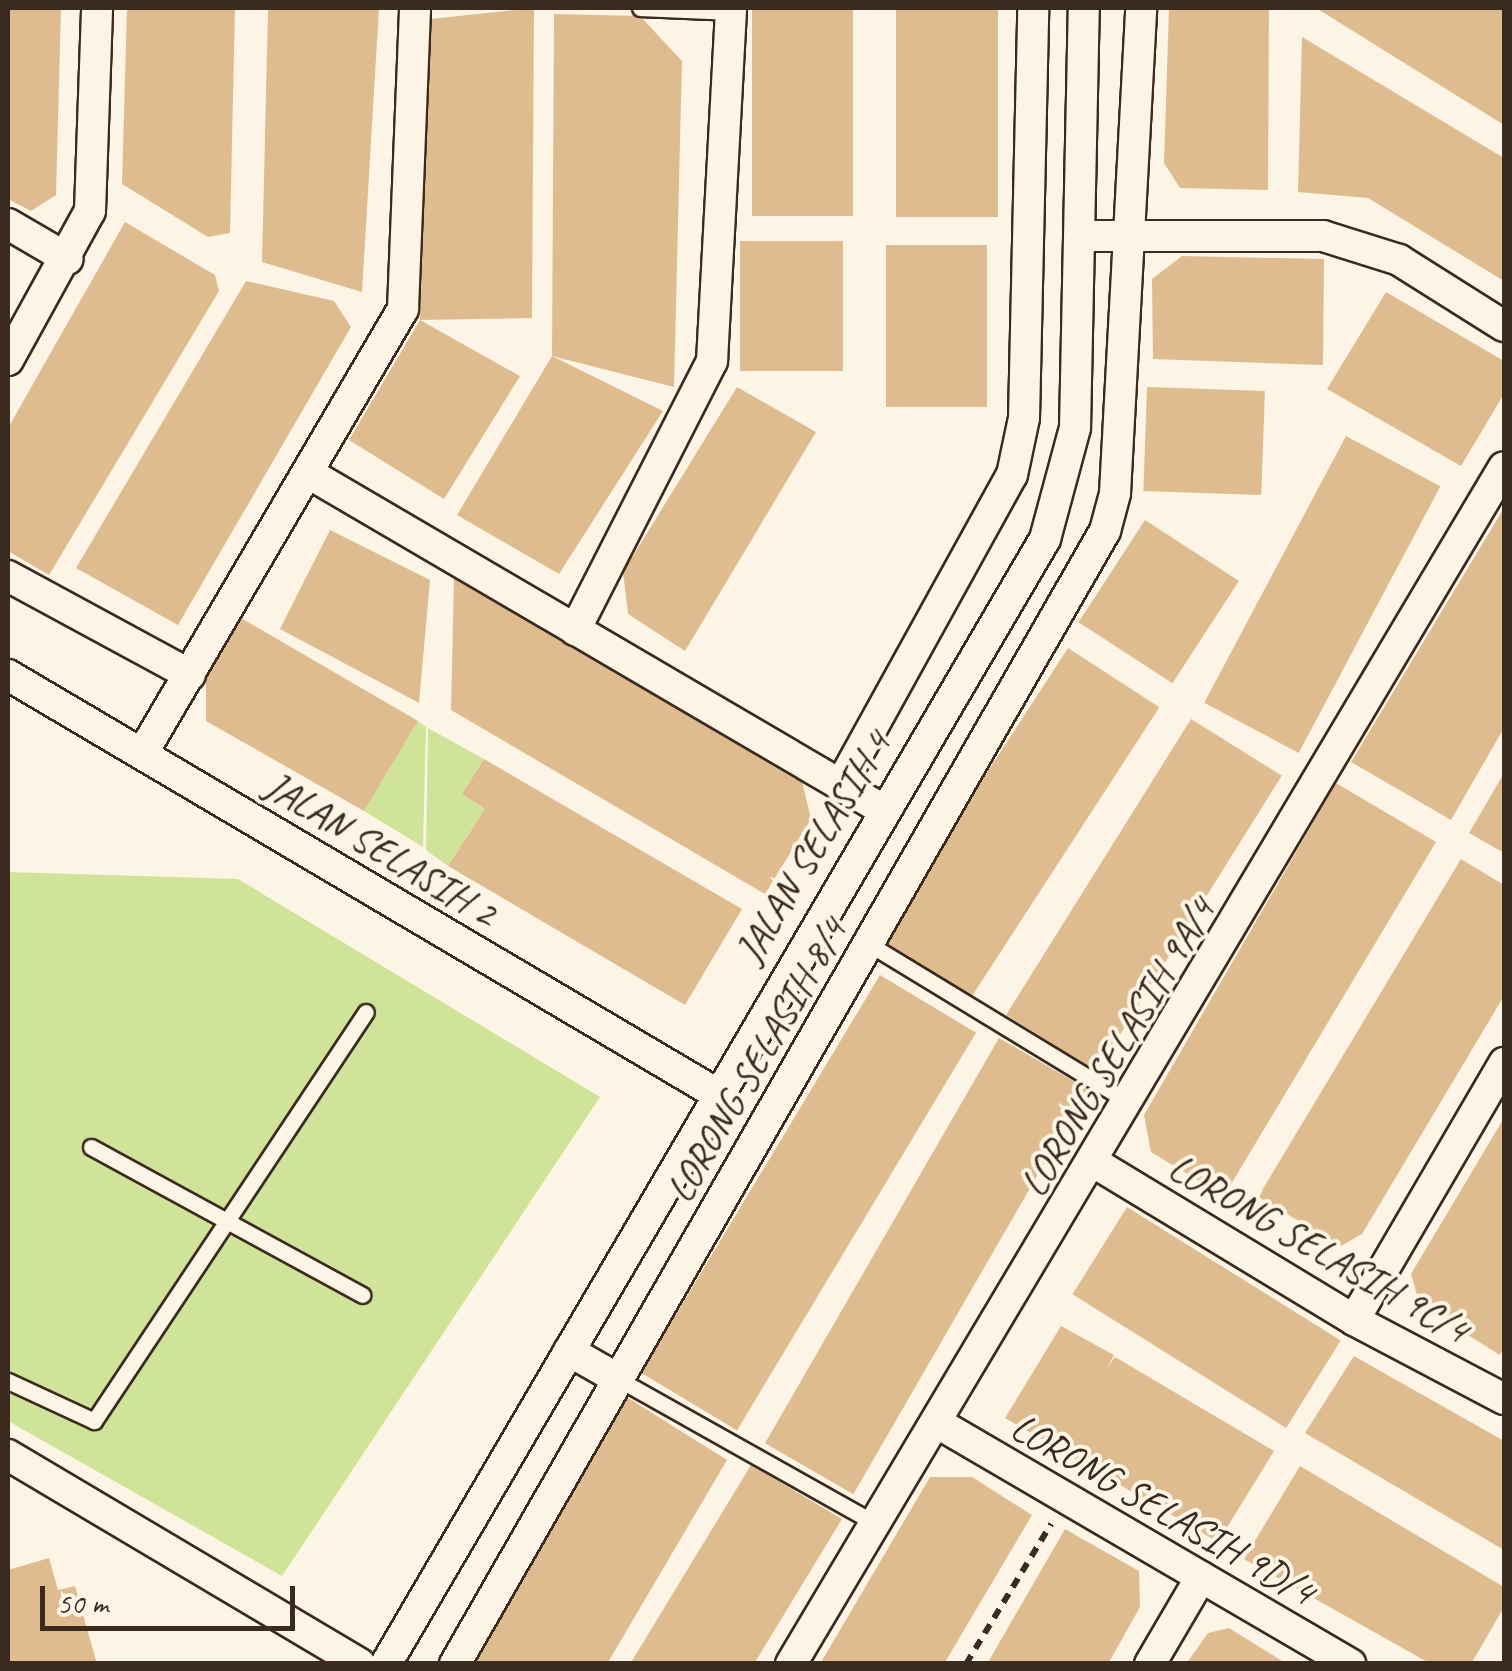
<!DOCTYPE html>
<style>
body{margin:0}
#map{position:relative;width:1512px;height:1671px;overflow:hidden;background:#fcf5e5;font-family:Caveat,sans-serif}
div>[style]{position:absolute}
.green>*{inset:0;background:#cfe499}
.building>*{inset:0;background:#debc90;transform-origin:0 0}
.path>*{height:6px;margin-top:-3px;transform-origin:0;background:repeating-linear-gradient(90deg,#3b2a1e 0 10px,transparent 0 18px)}
.roads{filter:drop-shadow(2px 0 #3b2a1e) drop-shadow(-2px 0 #3b2a1e) drop-shadow(0 2px #3b2a1e) drop-shadow(0 -2px #3b2a1e)}
.service>*{height:15px;margin:-7.5px;padding:0 7.5px;transform-origin:7.5px;border-radius:7.5px;background:#fcf5e5}
.minor>*{height:30px;margin:-15px;padding:0 15px;transform-origin:15px;border-radius:15px;background:#fcf5e5}
span{translate:-50% -50%;white-space:nowrap;text-align:center;line-height:1.15;-webkit-text-stroke:8px #fcf5e5;paint-order:stroke}
.street-label{font-size:40px;color:#3b2a1e}
.frame{position:absolute;inset:0;border:10px solid #3b2a1e;pointer-events:none}
.scale{position:absolute;left:40px;top:1586px;width:255px;height:45px;box-sizing:border-box;border:5px solid #3b2a1e;border-top:0;padding-left:12px;font-size:30px;line-height:35px;white-space:nowrap;color:#3b2a1e;-webkit-text-stroke:8px #fcf5e5;paint-order:stroke}
</style>
<div id="map">
<div class="green">
<div style="clip-path:polygon(418px 721px,426px 727px,423px 847px,364px 811px)"></div>
<div style="clip-path:polygon(428px 728px,484px 759px,462px 794px,485px 809px,448px 866px,426px 850px)"></div>
<div style="clip-path:polygon(8px 872px,238px 879px,600px 1097px,282px 1576px,8px 1421px)"></div>
</div>
<div class="building">
<div style="clip-path:polygon(8px 8px,61px 8px,56px 195px,31px 211px,8px 199px)"></div>
<div style="clip-path:polygon(127px 8px,235px 8px,230px 233px,208px 237px,122px 184px)"></div>
<div style="clip-path:polygon(268px 8px,379px 8px,362px 292px,262px 262px)"></div>
<div style="clip-path:polygon(534px 8px,532px 318px,420px 320px,520px 376px,444px 499px,349px 440px,420px 320px,431px 19px)"></div>
<div style="left:752px;top:8px;width:101px;height:208px"></div>
<div style="left:896px;top:8px;width:102px;height:209px"></div>
<div style="clip-path:polygon(1169px 8px,1269px 8px,1268px 190px,1180px 188px,1164px 163px)"></div>
<div style="clip-path:polygon(1316px 8px,1504px 8px,1504px 125px)"></div>
<div style="clip-path:polygon(554px 14px,640px 16px,682px 61px,674px 387px,552px 356px,663px 411px,559px 574px,457px 515px,552px 356px)"></div>
<div style="clip-path:polygon(1302px 37px,1504px 158px,1504px 281px,1368px 198px,1298px 192px)"></div>
<div style="clip-path:polygon(125px 222px,215px 275px,219px 291px,49px 575px,8px 551px,8px 428px)"></div>
<div style="left:740px;top:241px;width:103px;height:130px"></div>
<div style="left:987px;top:245px;width:162px;height:101px;rotate:90deg"></div>
<div style="clip-path:polygon(1182px 256px,1324px 259px,1323px 365px,1153px 359px,1152px 279px)"></div>
<div style="clip-path:polygon(246px 281px,334px 301px,351px 327px,178px 625px,76px 568px)"></div>
<div style="clip-path:polygon(1386px 292px,1504px 361px,1504px 394px,1461px 466px,1327px 389px)"></div>
<div style="clip-path:polygon(737px 387px,816px 432px,685px 651px,628px 614px,623px 572px)"></div>
<div style="left:1147px;top:387px;width:118px;height:104px;rotate:2deg"></div>
<div style="left:1346px;top:436px;width:107px;height:302px;rotate:28deg"></div>
<div style="clip-path:polygon(1504px 508px,1504px 728px,1451px 820px,1351px 762px)"></div>
<div style="left:1145px;top:520px;width:112px;height:122px;rotate:33deg"></div>
<div style="clip-path:polygon(330px 530px,430px 580px,419px 703px,280px 629px)"></div>
<div style="clip-path:polygon(454px 577px,802px 781px,811px 819px,765px 894px,451px 710px)"></div>
<div style="clip-path:polygon(241px 618px,418px 721px,364px 811px,206px 721px,206px 677px)"></div>
<div style="left:1068px;top:648px;width:109px;height:347px;rotate:33deg"></div>
<div style="left:1191px;top:719px;width:107px;height:349px;rotate:32deg"></div>
<div style="clip-path:polygon(484px 759px,742px 909px,685px 1005px,448px 866px,485px 809px,462px 794px)"></div>
<div style="clip-path:polygon(1504px 773px,1504px 853px,1469px 833px)"></div>
<div style="clip-path:polygon(1336px 783px,1436px 842px,1224px 1196px,1151px 1152px,1144px 1115px)"></div>
<div style="clip-path:polygon(1461px 859px,1504px 885px,1504px 996px,1362px 1234px,1341px 1246px,1258px 1197px)"></div>
<div style="left:880px;top:975px;width:112px;height:464px;rotate:31deg"></div>
<div style="left:999px;top:1038px;width:102px;height:468px;rotate:30deg"></div>
<div style="clip-path:polygon(1504px 1118px,1504px 1347px,1500px 1355px,1420px 1305px,1411px 1274px)"></div>
<div style="left:1127px;top:1207px;width:252px;height:103px;rotate:32deg"></div>
<div style="clip-path:polygon(1061px 1326px,1114px 1355px,1107px 1368px,1115px 1357px,1274px 1451px,1218px 1542px,1005px 1418px)"></div>
<div style="clip-path:polygon(1354px 1356px,1504px 1441px,1504px 1550px,1305px 1433px)"></div>
<div style="clip-path:polygon(625px 1396px,727px 1460px,607px 1664px,470px 1664px)"></div>
<div style="clip-path:polygon(751px 1465px,842px 1519px,754px 1664px,630px 1664px)"></div>
<div style="clip-path:polygon(1300px 1466px,1504px 1587px,1504px 1607px,1471px 1664px,1431px 1664px,1244px 1559px)"></div>
<div style="clip-path:polygon(930px 1477px,972px 1477px,1032px 1515px,944px 1664px,820px 1664px)"></div>
<div style="clip-path:polygon(1065px 1529px,1139px 1571px,1140px 1607px,1108px 1664px,987px 1664px)"></div>
<div style="clip-path:polygon(49px 1558px,58px 1590px,75px 1586px,97px 1664px,8px 1664px,8px 1570px)"></div>
<div style="clip-path:polygon(1229px 1628px,1287px 1664px,1186px 1664px,1208px 1633px)"></div>
</div>
<div class="path">
<div style="left:966px;top:1664px;width:164px;rotate:-58.7deg"></div>
</div>
<div class="roads">
<div class="service">
<div style="left:640px;top:8px;width:91px;rotate:2.5deg"></div>
<div style="left:869px;top:944px;width:304px;rotate:31.3deg"></div>
<div style="left:91px;top:1147px;width:309px;rotate:28.6deg"></div>
<div style="left:618px;top:1379px;width:295px;rotate:29.3deg"></div>
<div style="left:8px;top:1381px;width:95px;rotate:24.9deg"></div>
<div style="left:94px;top:1421px;width:491px;rotate:-56.4deg"></div>
</div>
<div class="minor">
<div style="left:8px;top:224px;width:69px;rotate:30.3deg"></div>
<div style="left:1080px;top:236px;width:243px"></div>
<div style="left:1323px;top:236px;width:80px;rotate:17.5deg"></div>
<div style="left:1399px;top:260px;width:124px;rotate:32.2deg"></div>
<div style="left:8px;top:360px;width:170px;rotate:-61.2deg"></div>
<div style="left:90px;top:211px;width:203px;rotate:-88deg"></div>
<div style="left:310px;top:474px;width:663px;rotate:30.36deg"></div>
<div style="left:8px;top:576px;width:207px;rotate:28.5deg"></div>
<div style="left:575px;top:630px;width:302px;rotate:-63deg"></div>
<div style="left:712px;top:361px;width:354px;rotate:-86.9deg"></div>
<div style="left:8px;top:675px;width:820px;rotate:30.57deg"></div>
<div style="left:142px;top:754px;width:516px;rotate:-59.61deg"></div>
<div style="left:403px;top:309px;width:301px;rotate:-87.7deg"></div>
<div style="left:840px;top:786px;width:355px;rotate:-61.1deg"></div>
<div style="left:1012px;top:475px;width:58px;rotate:-78.1deg"></div>
<div style="left:1024px;top:418px;width:410px;rotate:-88.7deg"></div>
<div style="left:1095px;top:1163px;width:303px;rotate:31.2deg"></div>
<div style="left:1354px;top:1320px;width:170px;rotate:27.8deg"></div>
<div style="left:1354px;top:1320px;width:298px;rotate:-59.7deg"></div>
<div style="left:569px;top:1351px;width:56px;rotate:29.7deg"></div>
<div style="left:936px;top:1422px;width:480px;rotate:30.3deg"></div>
<div style="left:8px;top:1455px;width:409px;rotate:30.7deg"></div>
<div style="left:386px;top:1664px;width:1304px;rotate:-59.64deg"></div>
<div style="left:1045px;top:539px;width:115px;rotate:-74.9deg"></div>
<div style="left:1075px;top:428px;width:420px;rotate:-88.8deg"></div>
<div style="left:455px;top:1664px;width:1306px;rotate:-60.16deg"></div>
<div style="left:1105px;top:531px;width:39px;rotate:-75deg"></div>
<div style="left:1115px;top:493px;width:486px;rotate:-86.9deg"></div>
<div style="left:791px;top:1664px;width:1393px;rotate:-59.22deg"></div>
<div style="left:1150px;top:1664px;width:101px;rotate:-59.6deg"></div>
</div>
</div>
<div class="street-label">
<span style="left:813px;top:847px;rotate:-59deg">JALAN SELASIH 4</span>
<span style="left:381px;top:849px;rotate:31deg">JALAN SELASIH 2</span>
<span style="left:1117px;top:1047px;rotate:-59deg">LORONG SELASIH 9A/4</span>
<span style="left:756px;top:1060px;rotate:-60deg">LORONG SELASIH 8/4</span>
<span style="left:1319px;top:1248px;rotate:30deg">LORONG SELASIH 9C/4</span>
<span style="left:1163px;top:1509px;rotate:30deg">LORONG SELASIH 9D/4</span>
</div>
<div class="frame"></div>
<div class="scale">50 m</div>
</div>
